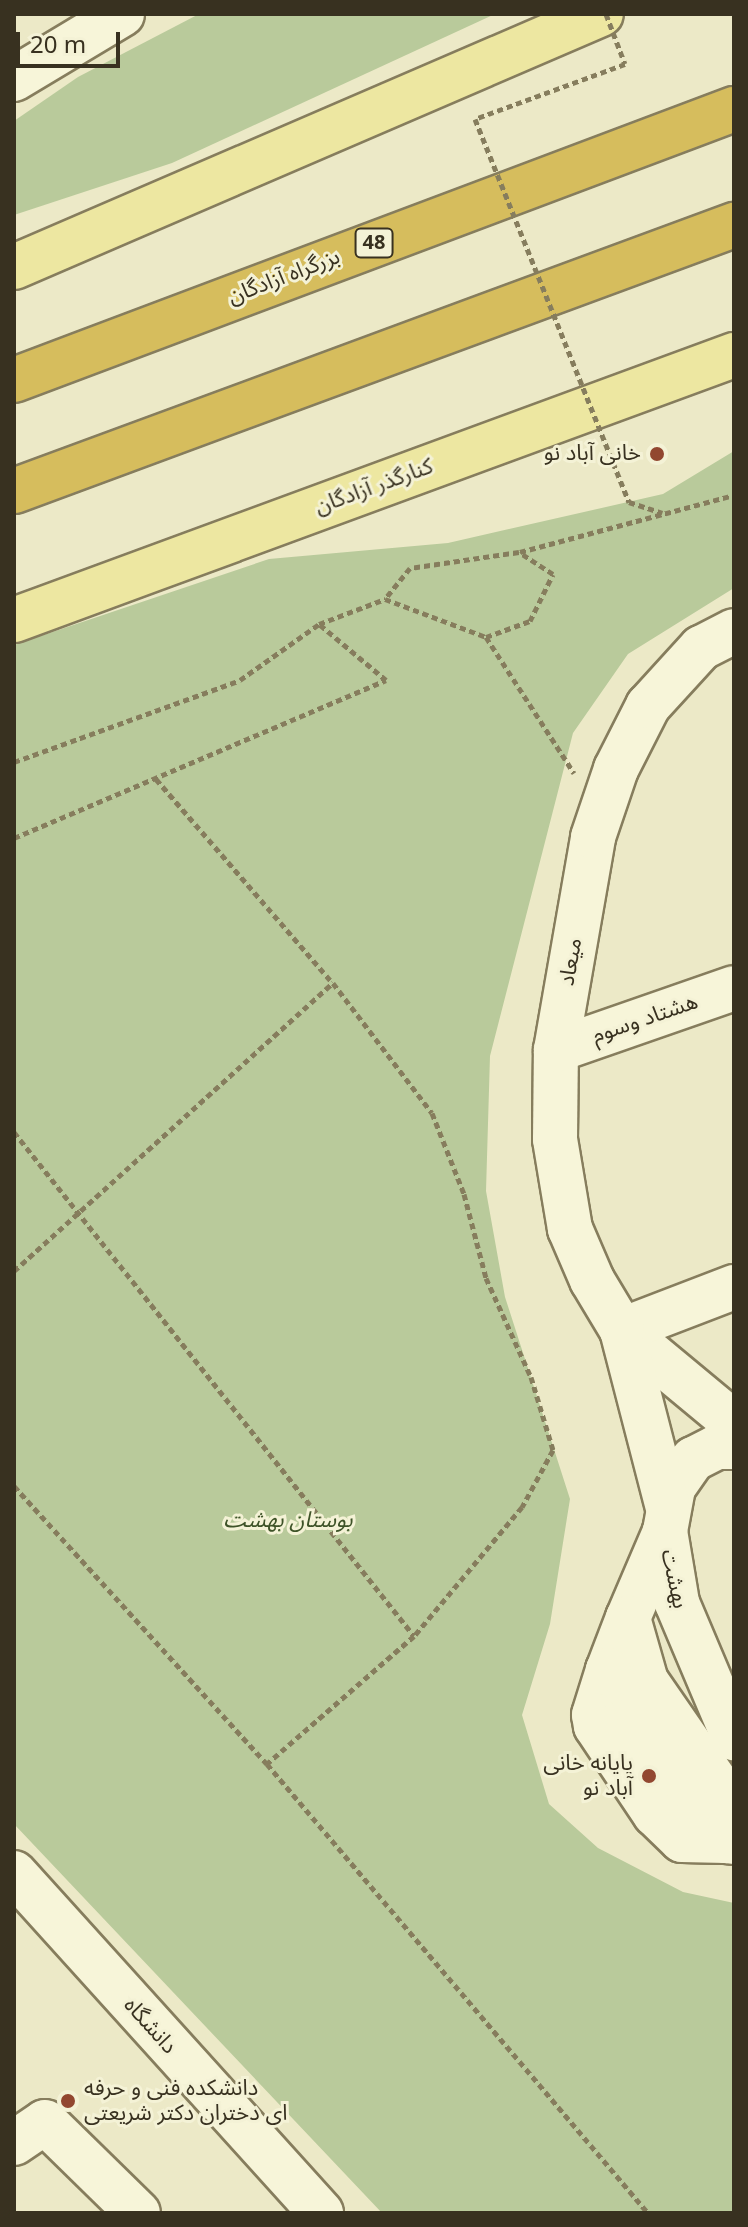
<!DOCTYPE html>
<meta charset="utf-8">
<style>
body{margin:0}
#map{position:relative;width:748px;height:2227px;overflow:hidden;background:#ece9c7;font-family:Georgia,"Noto Sans Arabic",serif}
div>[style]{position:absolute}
.green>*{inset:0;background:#b9ca9b}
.path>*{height:5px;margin-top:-2.5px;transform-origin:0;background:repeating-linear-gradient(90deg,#867d5d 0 6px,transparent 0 10px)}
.roads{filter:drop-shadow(2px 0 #867d5d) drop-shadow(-2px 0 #867d5d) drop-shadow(0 2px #867d5d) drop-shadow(0 -2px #867d5d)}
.minor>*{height:44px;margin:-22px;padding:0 22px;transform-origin:22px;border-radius:22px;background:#f7f5d9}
.major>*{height:44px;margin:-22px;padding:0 22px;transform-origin:22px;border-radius:22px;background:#ede7a1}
.highway>*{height:44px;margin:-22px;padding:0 22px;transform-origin:22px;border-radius:22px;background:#d6bd5d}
.path-bridge>*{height:5px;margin-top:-2.5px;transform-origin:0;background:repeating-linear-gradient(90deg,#867d5d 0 6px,transparent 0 10px)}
.dots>*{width:22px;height:22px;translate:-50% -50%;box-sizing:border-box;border:4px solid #f4f2d6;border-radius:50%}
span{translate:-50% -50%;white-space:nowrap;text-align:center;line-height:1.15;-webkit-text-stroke:6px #f4f2d6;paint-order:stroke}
.shield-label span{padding:2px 6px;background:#f4f2d6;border:2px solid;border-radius:6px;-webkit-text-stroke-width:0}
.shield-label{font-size:20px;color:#383120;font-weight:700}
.street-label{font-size:22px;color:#383120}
.poi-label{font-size:22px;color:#383120}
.right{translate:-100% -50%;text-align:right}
.left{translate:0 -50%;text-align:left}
.park-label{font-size:22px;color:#3e5328;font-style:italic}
.frame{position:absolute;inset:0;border:16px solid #383120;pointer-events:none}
.scale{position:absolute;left:16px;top:32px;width:104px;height:36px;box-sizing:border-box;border:4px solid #383120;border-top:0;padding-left:10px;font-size:24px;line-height:28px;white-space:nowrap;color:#383120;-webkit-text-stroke:6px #f4f2d6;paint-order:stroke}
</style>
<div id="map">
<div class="green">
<div style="clip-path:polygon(199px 14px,495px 14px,172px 163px,14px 215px,14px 121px,78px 77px)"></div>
<div style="clip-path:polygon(734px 451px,734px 588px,628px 654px,573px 733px,490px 1056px,486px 1191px,505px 1297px,570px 1499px,550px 1624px,522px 1715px,549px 1804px,598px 1848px,683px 1892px,734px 1903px,734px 2213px,382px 2213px,14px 1824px,14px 645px,269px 559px,448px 543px,663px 494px)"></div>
</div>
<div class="path">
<div style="left:629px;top:502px;width:35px;rotate:18deg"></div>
<div style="left:520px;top:552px;width:221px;rotate:-14.9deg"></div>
<div style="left:486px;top:637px;width:47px;rotate:-20deg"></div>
<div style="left:530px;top:621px;width:52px;rotate:-63.9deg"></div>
<div style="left:553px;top:574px;width:40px;rotate:-147.1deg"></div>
<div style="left:519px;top:552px;width:110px;rotate:171.6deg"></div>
<div style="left:410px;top:568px;width:40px;rotate:129deg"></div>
<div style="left:385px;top:599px;width:108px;rotate:20.6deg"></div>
<div style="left:486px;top:637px;width:162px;rotate:57.1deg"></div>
<div style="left:14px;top:762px;width:240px;rotate:-19.9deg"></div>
<div style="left:240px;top:680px;width:97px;rotate:-35.3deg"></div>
<div style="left:156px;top:779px;width:270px;rotate:49.1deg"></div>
<div style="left:333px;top:983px;width:163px;rotate:52.7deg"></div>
<div style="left:432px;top:1113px;width:87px;rotate:68.4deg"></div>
<div style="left:464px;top:1194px;width:87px;rotate:75.3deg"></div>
<div style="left:486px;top:1278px;width:109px;rotate:65.6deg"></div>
<div style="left:531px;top:1377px;width:76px;rotate:73.2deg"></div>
<div style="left:553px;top:1450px;width:65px;rotate:118.5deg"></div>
<div style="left:522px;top:1507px;width:168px;rotate:129.9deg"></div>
<div style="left:14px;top:838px;width:404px;rotate:-23deg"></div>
<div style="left:386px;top:680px;width:87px;rotate:-140.1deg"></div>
<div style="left:319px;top:624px;width:71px;rotate:-20.7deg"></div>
<div style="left:14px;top:1132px;width:643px;rotate:51.56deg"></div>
<div style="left:414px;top:1636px;width:195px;rotate:139deg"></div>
<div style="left:14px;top:1271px;width:430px;rotate:-42.1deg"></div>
<div style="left:14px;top:1486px;width:376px;rotate:47.7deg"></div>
<div style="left:267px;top:1764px;width:589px;rotate:49.68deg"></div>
</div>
<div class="roads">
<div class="minor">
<div style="left:14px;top:79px;width:126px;rotate:-31deg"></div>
<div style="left:556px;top:1050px;width:188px;rotate:-19.2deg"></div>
<div style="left:622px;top:1330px;width:146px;rotate:39.7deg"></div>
<div style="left:622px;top:1330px;width:120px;rotate:-21deg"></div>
<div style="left:734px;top:1447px;width:17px;rotate:180deg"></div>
<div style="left:717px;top:1447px;width:27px;rotate:153deg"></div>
<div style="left:693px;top:1459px;width:35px;rotate:125deg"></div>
<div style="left:673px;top:1488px;width:44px;rotate:100.5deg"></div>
<div style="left:665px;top:1531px;width:73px;rotate:80.5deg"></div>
<div style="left:677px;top:1603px;width:147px;rotate:67.1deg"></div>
<div style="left:668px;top:1508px;width:184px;rotate:-104.5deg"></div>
<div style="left:622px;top:1330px;width:58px;rotate:-121deg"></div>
<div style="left:592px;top:1280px;width:56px;rotate:-113.3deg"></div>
<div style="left:570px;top:1229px;width:91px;rotate:-99.5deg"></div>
<div style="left:555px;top:1139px;width:89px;rotate:-89.4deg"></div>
<div style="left:556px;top:1050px;width:216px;rotate:-80.1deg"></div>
<div style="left:593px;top:837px;width:72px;rotate:-71.3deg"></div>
<div style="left:616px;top:769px;width:71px;rotate:-63.1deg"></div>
<div style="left:648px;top:706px;width:79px;rotate:-47.6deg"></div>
<div style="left:701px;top:648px;width:37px;rotate:-27deg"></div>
<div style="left:664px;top:1534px;width:91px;rotate:113.2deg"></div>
<div style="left:628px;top:1618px;width:66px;rotate:74.1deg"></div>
<div style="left:646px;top:1681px;width:155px;rotate:55.3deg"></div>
<div style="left:628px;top:1618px;width:56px;rotate:111deg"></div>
<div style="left:608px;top:1670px;width:36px;rotate:66deg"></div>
<div style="left:623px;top:1703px;width:133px;rotate:55.7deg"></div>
<div style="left:698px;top:1813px;width:40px;rotate:45deg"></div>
<div style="left:726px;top:1841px;width:8px;rotate:7deg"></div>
<div style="left:608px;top:1670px;width:47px;rotate:107.3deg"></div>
<div style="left:594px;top:1715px;width:11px;rotate:80deg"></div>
<div style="left:596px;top:1726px;width:106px;rotate:56.2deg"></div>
<div style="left:655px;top:1814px;width:37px;rotate:44deg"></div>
<div style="left:682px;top:1840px;width:44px;rotate:1.3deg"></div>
<div style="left:14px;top:1873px;width:458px;rotate:47.9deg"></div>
<div style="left:14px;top:2143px;width:37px;rotate:-34deg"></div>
<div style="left:45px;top:2122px;width:130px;rotate:44.4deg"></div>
</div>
<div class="major">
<div style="left:14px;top:267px;width:639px;rotate:-23.32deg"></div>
<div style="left:14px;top:620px;width:767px;rotate:-20.21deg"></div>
</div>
<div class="highway">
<div style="left:14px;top:380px;width:769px;rotate:-20.63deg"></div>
<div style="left:14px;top:491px;width:768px;rotate:-20.28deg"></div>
</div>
</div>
<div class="path-bridge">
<div style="left:606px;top:14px;width:53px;rotate:69.2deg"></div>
<div style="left:625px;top:64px;width:160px;rotate:159.9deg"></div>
<div style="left:475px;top:119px;width:413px;rotate:68.1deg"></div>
</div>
<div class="dots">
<div style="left:657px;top:454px;background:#924730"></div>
<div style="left:649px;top:1776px;background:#924730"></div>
<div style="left:68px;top:2101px;background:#924730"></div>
</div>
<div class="shield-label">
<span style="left:374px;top:243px">48</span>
</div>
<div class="street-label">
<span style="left:284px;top:277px;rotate:-21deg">بزرگراه آزادگان</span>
<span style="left:374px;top:487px;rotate:-20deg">کنارگذر آزادگان</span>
<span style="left:571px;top:962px;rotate:-80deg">میعاد</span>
<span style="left:645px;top:1019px;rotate:-19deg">هشتاد وسوم</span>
<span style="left:674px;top:1579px;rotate:78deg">بهشت</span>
<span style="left:150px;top:2026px;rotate:48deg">دانشگاه</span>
</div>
<div class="poi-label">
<span class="right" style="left:641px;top:454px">خانی آباد نو</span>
<span class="right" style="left:633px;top:1776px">پایانه خانی<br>آباد نو</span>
<span class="left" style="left:84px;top:2101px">دانشکده فنی و حرفه<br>ای دختران دکتر شریعتی</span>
</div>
<div class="park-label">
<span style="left:288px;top:1521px">بوستان بهشت</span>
</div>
<div class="frame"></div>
<div class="scale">20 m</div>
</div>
